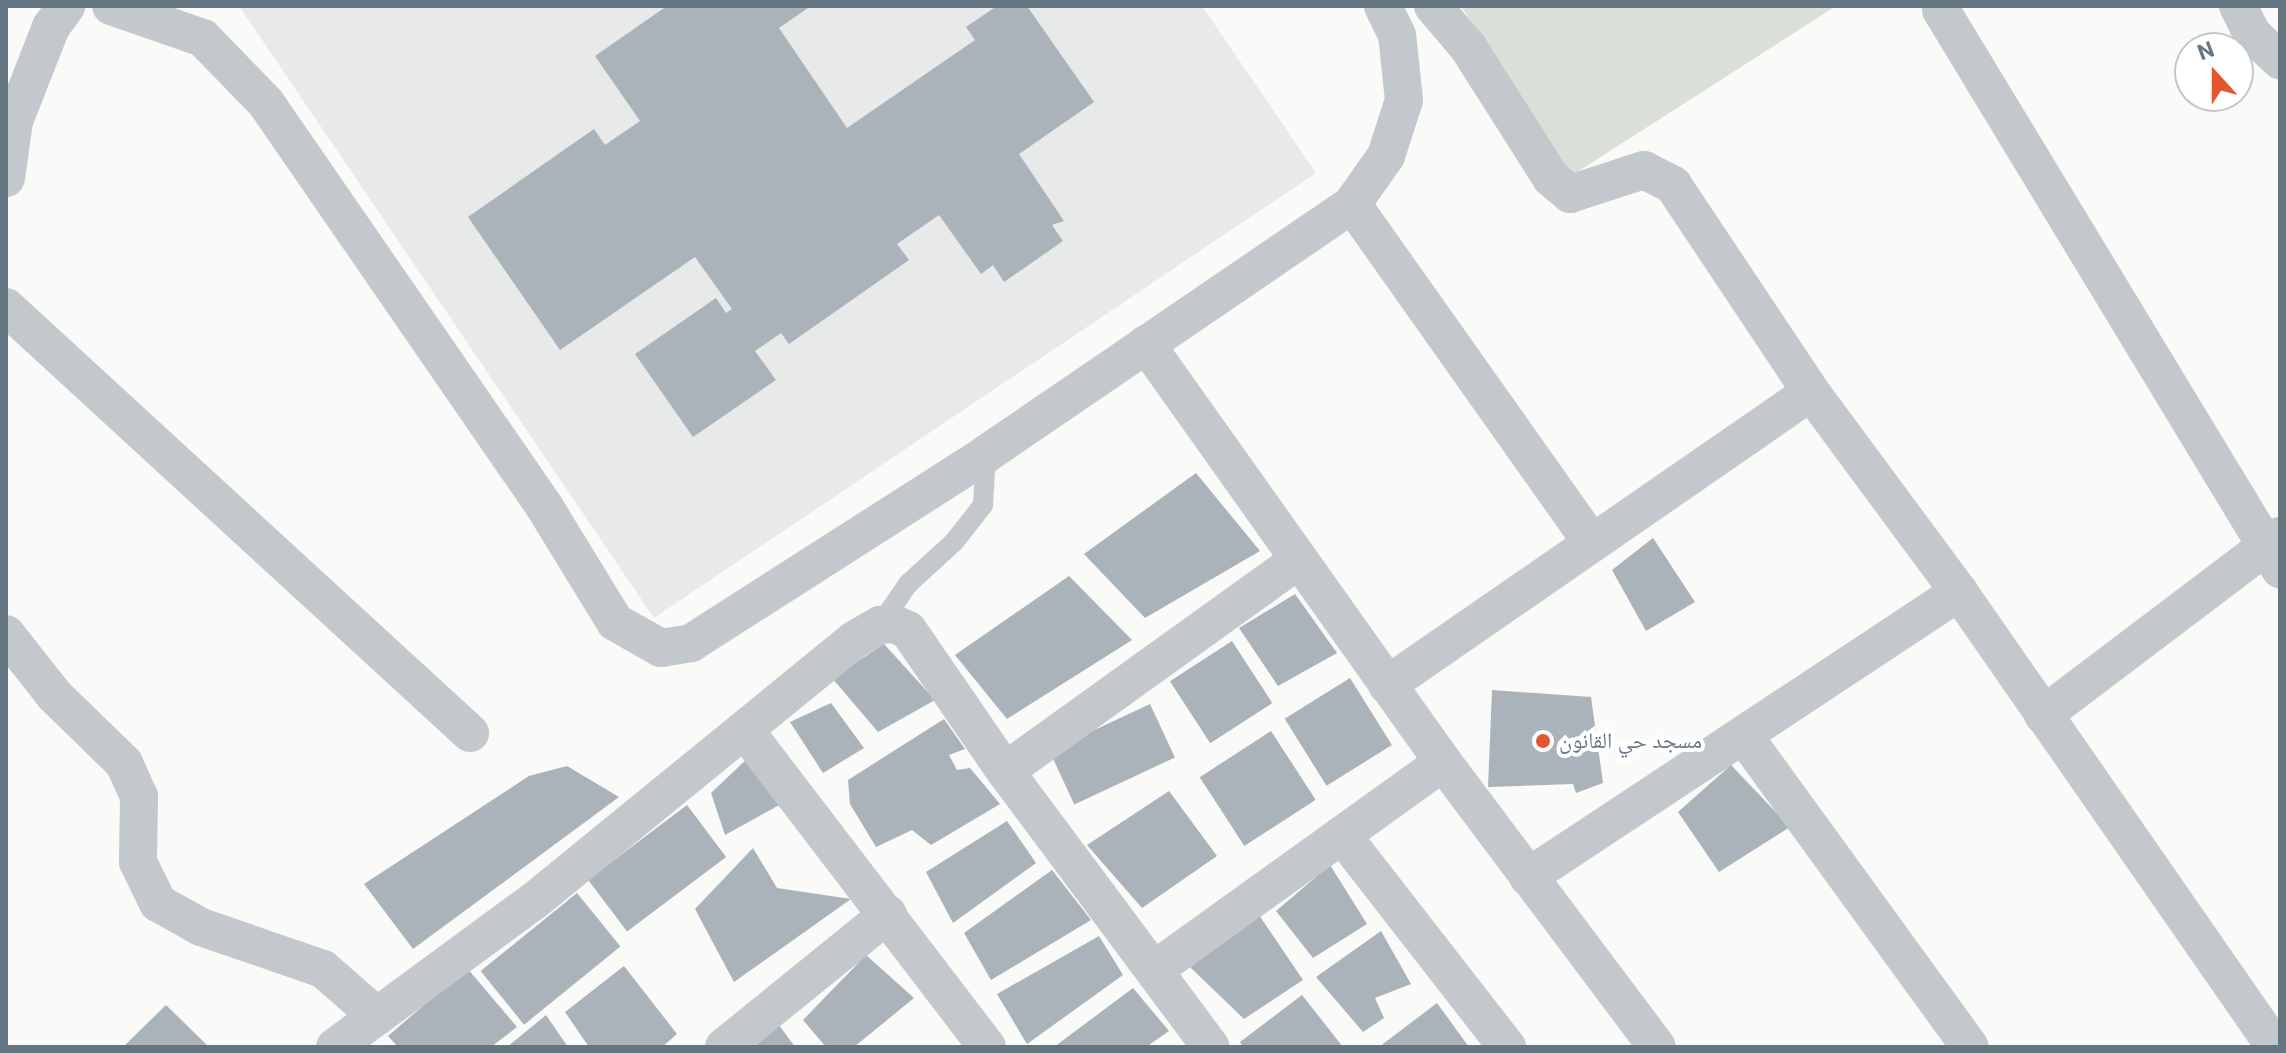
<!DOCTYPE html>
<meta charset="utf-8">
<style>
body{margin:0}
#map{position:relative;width:2286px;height:1053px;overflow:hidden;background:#fafaf8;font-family:Roboto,"Noto Naskh Arabic",sans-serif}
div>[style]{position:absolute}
.built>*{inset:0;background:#e8e9e9}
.green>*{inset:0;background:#dadfd7}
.building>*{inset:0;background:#aab3b9;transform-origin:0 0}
.lane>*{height:20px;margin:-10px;padding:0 10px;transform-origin:10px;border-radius:10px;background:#c3c8cc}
.street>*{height:38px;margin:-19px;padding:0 19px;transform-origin:19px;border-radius:19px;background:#c3c8cc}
.dots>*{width:22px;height:22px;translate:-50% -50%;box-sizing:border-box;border:4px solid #fff;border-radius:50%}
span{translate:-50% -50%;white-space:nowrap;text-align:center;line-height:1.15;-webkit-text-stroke:8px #fff;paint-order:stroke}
.poi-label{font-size:22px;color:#657683}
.left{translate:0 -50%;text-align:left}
.frame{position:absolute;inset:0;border:8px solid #657683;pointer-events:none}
.north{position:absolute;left:2174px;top:32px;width:80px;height:80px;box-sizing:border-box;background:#fff;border:2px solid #c1c8cd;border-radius:50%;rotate:339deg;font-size:22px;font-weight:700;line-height:32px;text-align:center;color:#657683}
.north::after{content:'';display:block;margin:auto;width:28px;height:36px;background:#e4572e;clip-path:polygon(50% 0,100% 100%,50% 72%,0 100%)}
</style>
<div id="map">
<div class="built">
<div style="clip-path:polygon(239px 6px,1202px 6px,1316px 173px,654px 618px)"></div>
</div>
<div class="green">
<div style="clip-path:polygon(1461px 6px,1836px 6px,1571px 176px)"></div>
</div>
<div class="building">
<div style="clip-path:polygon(667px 6px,811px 6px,779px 28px,847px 128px,975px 40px,966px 27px,997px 6px,1027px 6px,1094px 102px,1019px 154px,1064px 221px,1052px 225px,1063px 241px,1004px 282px,993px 265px,981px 274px,939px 215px,897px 244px,909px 260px,789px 344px,781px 333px,755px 351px,776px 380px,693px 437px,635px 354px,716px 298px,726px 313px,732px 309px,695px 257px,560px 350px,468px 217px,594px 129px,605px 145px,640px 121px,595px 56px)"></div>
<div style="clip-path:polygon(1196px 473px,1260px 551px,1145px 618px,1084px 554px)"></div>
<div style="clip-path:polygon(1653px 538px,1695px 602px,1646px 631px,1612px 570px)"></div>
<div style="clip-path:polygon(1069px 576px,1132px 640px,1007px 719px,955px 655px)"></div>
<div style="clip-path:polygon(1295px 594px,1337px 653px,1278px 686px,1239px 628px)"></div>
<div style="left:1232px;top:641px;width:74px;height:74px;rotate:57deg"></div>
<div style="clip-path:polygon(884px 644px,935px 700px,878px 732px,832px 678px)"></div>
<div style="left:1350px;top:678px;width:79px;height:77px;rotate:58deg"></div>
<div style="clip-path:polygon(1492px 690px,1591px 697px,1603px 783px,1576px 793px,1573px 784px,1488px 787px)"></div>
<div style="clip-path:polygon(831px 703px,864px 748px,823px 773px,790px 722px)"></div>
<div style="left:1150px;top:704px;width:59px;height:111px;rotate:65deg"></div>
<div style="clip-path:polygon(944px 719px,965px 749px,949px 755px,957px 770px,970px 768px,1000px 804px,931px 845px,912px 830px,876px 847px,850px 804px,848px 780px)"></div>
<div style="left:1271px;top:731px;width:82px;height:85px;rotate:57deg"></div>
<div style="clip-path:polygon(750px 756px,783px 803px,725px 835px,711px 793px)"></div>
<div style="clip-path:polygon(1731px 765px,1790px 827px,1719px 872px,1678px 812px)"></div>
<div style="clip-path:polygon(567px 766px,619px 797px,413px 949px,364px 884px,529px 776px)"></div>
<div style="clip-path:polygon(1169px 791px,1217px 856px,1142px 908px,1087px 845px)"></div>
<div style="left:687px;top:805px;width:65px;height:124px;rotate:53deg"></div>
<div style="clip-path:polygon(1007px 821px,1036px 863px,953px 923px,926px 872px)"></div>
<div style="clip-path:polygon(753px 848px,777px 888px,851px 899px,734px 982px,695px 909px)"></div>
<div style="clip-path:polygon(1330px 865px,1367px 924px,1313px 958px,1276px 911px)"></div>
<div style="clip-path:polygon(1052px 870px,1091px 920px,991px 980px,964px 933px)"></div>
<div style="left:577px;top:893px;width:69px;height:124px;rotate:51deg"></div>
<div style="clip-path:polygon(1259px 915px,1303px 980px,1244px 1019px,1190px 967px)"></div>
<div style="clip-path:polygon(1381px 931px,1411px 984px,1375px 998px,1384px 1018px,1363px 1032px,1316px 977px)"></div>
<div style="clip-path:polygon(1099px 936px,1123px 975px,1027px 1044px,997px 994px)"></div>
<div style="clip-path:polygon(866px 955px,914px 998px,854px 1047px,826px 1047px,803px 1020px)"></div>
<div style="clip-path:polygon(624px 966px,677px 1034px,662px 1047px,589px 1047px,565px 1012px)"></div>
<div style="clip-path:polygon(467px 968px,517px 1027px,491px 1047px,398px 1047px,388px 1036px)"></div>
<div style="clip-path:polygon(1133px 988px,1169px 1031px,1146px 1047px,1054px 1047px)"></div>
<div style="clip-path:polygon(1302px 995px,1343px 1047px,1243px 1047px,1240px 1042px)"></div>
<div style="clip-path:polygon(1437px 1003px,1469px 1047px,1379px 1047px)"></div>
<div style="clip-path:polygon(166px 1005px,209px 1047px,123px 1047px)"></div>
<div style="clip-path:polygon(546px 1015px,568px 1047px,507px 1047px)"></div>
<div style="clip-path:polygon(776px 1021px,795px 1047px,750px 1047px)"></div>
</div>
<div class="lane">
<div style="left:880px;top:625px;width:50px;rotate:-55.7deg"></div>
<div style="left:908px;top:584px;width:62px;rotate:-42.4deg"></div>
<div style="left:954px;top:542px;width:47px;rotate:-51.9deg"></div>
<div style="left:983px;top:505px;width:51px;rotate:-86.6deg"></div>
</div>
<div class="street">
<div style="left:111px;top:6px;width:97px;rotate:19.2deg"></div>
<div style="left:203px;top:38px;width:91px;rotate:45.9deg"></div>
<div style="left:266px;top:103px;width:490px;rotate:55.4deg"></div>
<div style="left:544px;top:506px;width:136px;rotate:58.5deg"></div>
<div style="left:615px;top:622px;width:53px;rotate:29.5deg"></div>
<div style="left:661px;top:648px;width:30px;rotate:-9deg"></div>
<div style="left:691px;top:643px;width:350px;rotate:-32.6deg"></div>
<div style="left:986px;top:454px;width:443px;rotate:-34.3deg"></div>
<div style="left:1352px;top:204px;width:59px;rotate:-54.7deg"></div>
<div style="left:1386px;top:156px;width:59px;rotate:-72.2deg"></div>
<div style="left:1404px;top:100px;width:65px;rotate:-96.1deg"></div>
<div style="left:1397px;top:35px;width:32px;rotate:-116deg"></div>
<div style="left:1433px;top:6px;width:54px;rotate:49.5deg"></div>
<div style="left:1468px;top:47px;width:155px;rotate:57.6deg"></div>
<div style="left:1551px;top:178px;width:25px;rotate:40deg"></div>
<div style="left:1570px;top:194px;width:78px;rotate:-18deg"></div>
<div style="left:1644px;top:170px;width:33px;rotate:27deg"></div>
<div style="left:1673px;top:185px;width:249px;rotate:56.3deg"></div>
<div style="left:1811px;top:392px;width:249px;rotate:53.5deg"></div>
<div style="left:1959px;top:592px;width:554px;rotate:55.22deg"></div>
<div style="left:2238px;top:6px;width:33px;rotate:63deg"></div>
<div style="left:2253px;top:35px;width:37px;rotate:43deg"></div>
<div style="left:1941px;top:10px;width:654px;rotate:58.77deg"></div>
<div style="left:6px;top:178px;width:58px;rotate:-82deg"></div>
<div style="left:14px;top:121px;width:101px;rotate:-68.5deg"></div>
<div style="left:51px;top:27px;width:26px;rotate:-54deg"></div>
<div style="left:1352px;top:204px;width:412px;rotate:54.7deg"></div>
<div style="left:6px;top:307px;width:630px;rotate:42.56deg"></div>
<div style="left:1146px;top:344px;width:513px;rotate:54.61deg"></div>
<div style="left:1443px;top:762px;width:356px;rotate:53.1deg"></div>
<div style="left:6px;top:634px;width:79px;rotate:51.7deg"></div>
<div style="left:55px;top:696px;width:96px;rotate:44.2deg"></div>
<div style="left:124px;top:763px;width:36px;rotate:66deg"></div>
<div style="left:139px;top:796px;width:66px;rotate:90.9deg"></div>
<div style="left:138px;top:862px;width:46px;rotate:64deg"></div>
<div style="left:158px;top:903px;width:49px;rotate:29.2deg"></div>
<div style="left:201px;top:927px;width:129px;rotate:19deg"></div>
<div style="left:323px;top:969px;width:72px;rotate:41deg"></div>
<div style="left:1387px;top:685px;width:515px;rotate:-34.65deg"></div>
<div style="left:2043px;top:715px;width:297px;rotate:-37.1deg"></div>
<div style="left:747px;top:733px;width:395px;rotate:52.6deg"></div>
<div style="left:1744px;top:736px;width:384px;rotate:54deg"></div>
<div style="left:1005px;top:771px;width:360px;rotate:-35.7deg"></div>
<div style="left:1342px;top:835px;width:269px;rotate:52.1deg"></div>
<div style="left:1528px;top:877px;width:517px;rotate:-33.47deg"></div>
<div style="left:1154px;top:970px;width:356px;rotate:-35.7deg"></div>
<div style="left:335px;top:1047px;width:247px;rotate:-36.3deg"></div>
<div style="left:534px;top:901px;width:413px;rotate:-39.2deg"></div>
<div style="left:854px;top:640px;width:30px;rotate:-30deg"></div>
<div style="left:880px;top:625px;width:14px;rotate:-4deg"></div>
<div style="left:894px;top:624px;width:15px;rotate:23deg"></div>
<div style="left:908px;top:630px;width:171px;rotate:55.5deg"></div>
<div style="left:1005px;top:771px;width:344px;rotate:53.3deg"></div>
<div style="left:724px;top:1047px;width:211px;rotate:-39deg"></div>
</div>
<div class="dots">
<div style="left:1543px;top:741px;background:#e4572e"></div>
</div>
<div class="poi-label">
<span class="left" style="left:1559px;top:741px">مسجد حي القانون</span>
</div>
<div class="frame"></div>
<div class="north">N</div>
</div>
